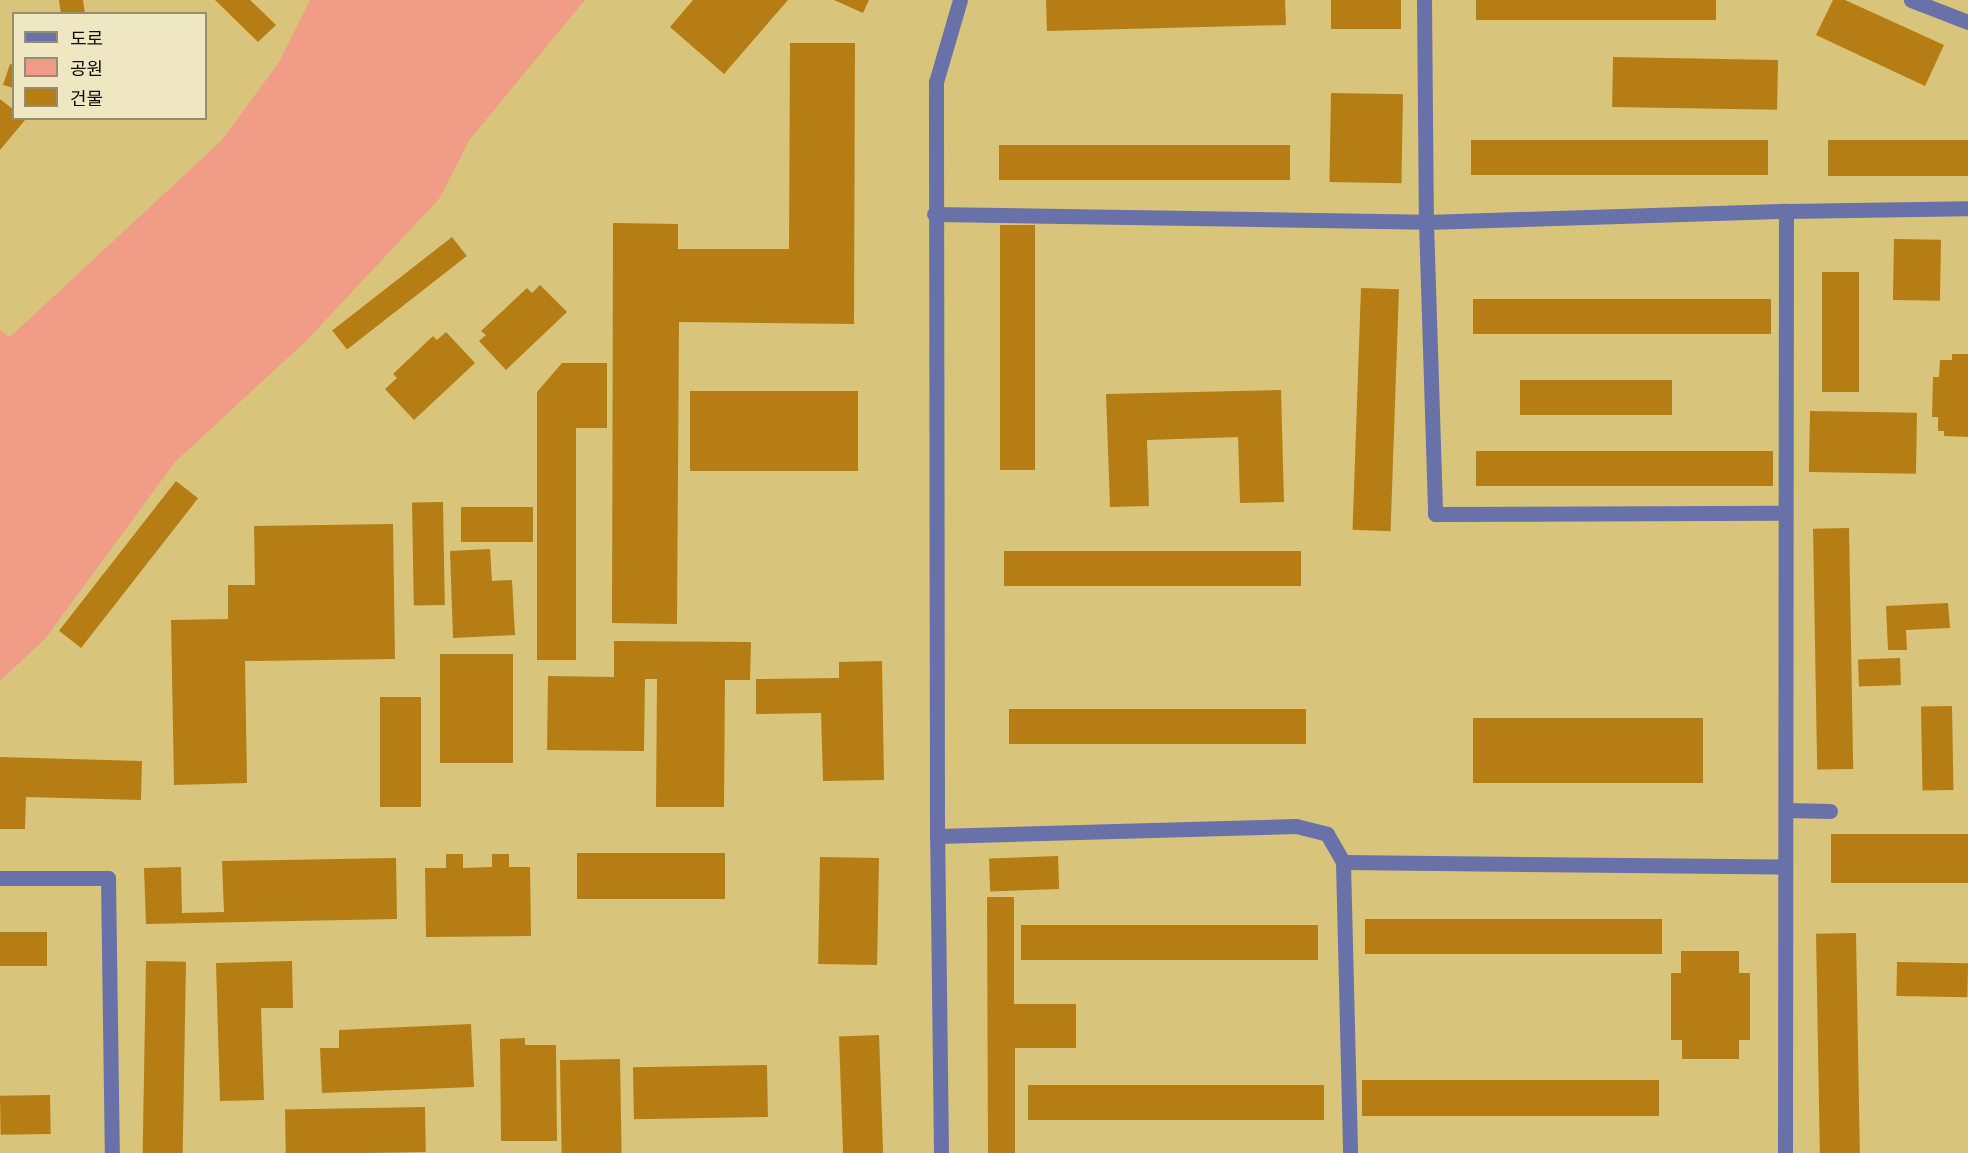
<!DOCTYPE html>
<meta charset="utf-8">
<style>
body{margin:0}
#map{position:relative;width:1968px;height:1153px;overflow:hidden;background:#d8c57b;font-family:Arial,"Noto Sans KR",sans-serif}
div>[style]{position:absolute}
.green>*{inset:0;background:#f19c86}
.building>*{inset:0;background:#b57d13;transform-origin:0 0}
.minor>*{height:15px;margin:-7.5px;padding:0 7.5px;transform-origin:7.5px;border-radius:7.5px;background:#6872a8}
span{translate:-50% -50%;white-space:nowrap;text-align:center;line-height:1.15;-webkit-text-stroke:4.5px #efe6c2;paint-order:stroke}
.legend{position:absolute;left:12px;top:12px;width:195px;height:108px;box-sizing:border-box;background:#efe6c2;border:2px solid #968e74;margin:0;padding:8px 10px;list-style:none;font-size:18px;color:#110b00}
.legend li{display:flex;align-items:center;gap:12px;height:30px}
.legend b{width:30px;border:2px solid #968e74}
</style>
<div id="map">
<div class="green">
<div style="clip-path:polygon(310px 0,585px 0,470px 139px,439px 199px,307px 340px,175px 462px,45px 639px,0 681px,0 330px,10px 337px,222px 140px,279px 62px)"></div>
</div>
<div class="building">
<div style="clip-path:polygon(59px 0,83px 0,85px 14px,61px 14px)"></div>
<div style="clip-path:polygon(215px 0,250px 0,276px 25px,258px 42px)"></div>
<div style="clip-path:polygon(693px 0,788px 0,724px 74px,670px 27px)"></div>
<div style="clip-path:polygon(834px 0,869px 0,863px 13px)"></div>
<div style="clip-path:polygon(1046px 0,1285px 0,1286px 25px,1047px 31px)"></div>
<div style="left:1331px;top:0;width:70px;height:29px"></div>
<div style="left:1476px;top:0;width:240px;height:20px"></div>
<div style="clip-path:polygon(1833px 0,1845px 0,1944px 45px,1925px 86px,1816px 35px)"></div>
<div style="clip-path:polygon(790px 43px,855px 43px,854px 324px,679px 322px,677px 624px,612px 623px,613px 223px,678px 224px,678px 249px,789px 249px)"></div>
<div style="left:1613px;top:57px;width:165px;height:50px;rotate:1deg"></div>
<div style="clip-path:polygon(10px 64px,14px 65px,14px 88px,3px 85px)"></div>
<div style="left:1331px;top:93px;width:72px;height:89px;rotate:1deg"></div>
<div style="clip-path:polygon(0 99px,14px 110px,14px 118px,25px 120px,0 150px)"></div>
<div style="left:1471px;top:140px;width:297px;height:35px"></div>
<div style="left:1968px;top:140px;width:36px;height:140px;rotate:90deg"></div>
<div style="left:999px;top:145px;width:291px;height:35px"></div>
<div style="left:1000px;top:225px;width:35px;height:245px"></div>
<div style="left:452px;top:237px;width:24px;height:152px;rotate:52deg"></div>
<div style="left:1894px;top:239px;width:47px;height:61px;rotate:1deg"></div>
<div style="left:1859px;top:272px;width:120px;height:37px;rotate:90deg"></div>
<div style="clip-path:polygon(540px 285px,567px 312px,506px 370px,479px 341px,486px 335px,481px 331px,527px 288px,532px 293px)"></div>
<div style="left:1361px;top:288px;width:38px;height:242px;rotate:2deg"></div>
<div style="left:1473px;top:299px;width:298px;height:35px"></div>
<div style="clip-path:polygon(446px 332px,475px 363px,414px 420px,385px 389px,397px 378px,393px 374px,433px 336px,437px 340px)"></div>
<div style="clip-path:polygon(1952px 354px,1968px 354px,1968px 437px,1944px 436px,1944px 431px,1938px 431px,1938px 417px,1932px 417px,1933px 377px,1939px 377px,1940px 360px,1952px 360px)"></div>
<div style="clip-path:polygon(562px 363px,607px 363px,607px 428px,576px 428px,576px 660px,537px 660px,537px 392px)"></div>
<div style="left:1520px;top:380px;width:152px;height:35px"></div>
<div style="clip-path:polygon(1281px 390px,1284px 502px,1240px 503px,1238px 437px,1147px 440px,1149px 506px,1110px 507px,1106px 394px)"></div>
<div style="left:690px;top:391px;width:168px;height:80px"></div>
<div style="left:1810px;top:411px;width:107px;height:61px;rotate:1deg"></div>
<div style="left:1476px;top:451px;width:297px;height:35px"></div>
<div style="left:176px;top:481px;width:28px;height:190px;rotate:38deg"></div>
<div style="left:443px;top:502px;width:103px;height:31px;rotate:89deg"></div>
<div style="left:461px;top:507px;width:72px;height:35px"></div>
<div style="clip-path:polygon(393px 524px,395px 659px,245px 661px,247px 783px,174px 785px,171px 620px,228px 619px,228px 585px,255px 585px,254px 526px)"></div>
<div style="left:1849px;top:528px;width:241px;height:36px;rotate:89deg"></div>
<div style="clip-path:polygon(490px 549px,492px 581px,512px 580px,515px 635px,453px 638px,450px 551px)"></div>
<div style="left:1004px;top:551px;width:297px;height:35px"></div>
<div style="clip-path:polygon(1948px 603px,1950px 628px,1906px 630px,1907px 650px,1888px 650px,1886px 606px)"></div>
<div style="clip-path:polygon(614px 641px,751px 642px,750px 680px,725px 680px,724px 807px,656px 807px,657px 679px,645px 679px,644px 751px,547px 750px,548px 676px,614px 677px)"></div>
<div style="left:440px;top:654px;width:73px;height:109px"></div>
<div style="left:1900px;top:658px;width:27px;height:42px;rotate:88deg"></div>
<div style="clip-path:polygon(882px 661px,884px 780px,823px 781px,821px 713px,756px 714px,756px 679px,839px 678px,839px 662px)"></div>
<div style="left:380px;top:697px;width:41px;height:110px"></div>
<div style="left:1952px;top:706px;width:84px;height:31px;rotate:89deg"></div>
<div style="left:1009px;top:709px;width:297px;height:35px"></div>
<div style="left:1473px;top:718px;width:230px;height:65px"></div>
<div style="clip-path:polygon(0 757px,142px 761px,141px 800px,26px 797px,25px 829px,0 829px)"></div>
<div style="left:1831px;top:834px;width:137px;height:49px"></div>
<div style="left:577px;top:853px;width:148px;height:46px"></div>
<div style="clip-path:polygon(446px 854px,463px 854px,463px 868px,492px 867px,492px 854px,509px 854px,509px 867px,530px 867px,531px 936px,426px 937px,425px 868px,446px 868px)"></div>
<div style="left:1058px;top:856px;width:33px;height:69px;rotate:88deg"></div>
<div style="left:820px;top:857px;width:59px;height:107px;rotate:1deg"></div>
<div style="clip-path:polygon(396px 858px,397px 919px,146px 924px,144px 868px,181px 867px,182px 913px,224px 912px,222px 861px)"></div>
<div style="clip-path:polygon(987px 897px,1014px 897px,1014px 1004px,1076px 1004px,1076px 1048px,1015px 1048px,1015px 1153px,988px 1153px)"></div>
<div style="left:1365px;top:919px;width:297px;height:35px"></div>
<div style="left:1021px;top:925px;width:297px;height:35px"></div>
<div style="left:0;top:932px;width:47px;height:34px"></div>
<div style="left:1856px;top:933px;width:220px;height:40px;rotate:89deg"></div>
<div style="clip-path:polygon(1681px 951px,1739px 951px,1739px 973px,1750px 973px,1750px 1040px,1739px 1040px,1739px 1059px,1682px 1059px,1682px 1040px,1671px 1040px,1671px 973px,1681px 973px)"></div>
<div style="left:146px;top:961px;width:40px;height:192px;rotate:1deg"></div>
<div style="clip-path:polygon(292px 961px,293px 1008px,261px 1008px,264px 1100px,220px 1101px,216px 963px)"></div>
<div style="left:1897px;top:962px;width:71px;height:34px;rotate:1deg"></div>
<div style="clip-path:polygon(471px 1024px,474px 1087px,322px 1093px,320px 1048px,339px 1048px,339px 1030px)"></div>
<div style="left:879px;top:1035px;width:118px;height:40px;rotate:88deg"></div>
<div style="clip-path:polygon(525px 1038px,525px 1045px,556px 1045px,557px 1141px,501px 1141px,500px 1039px)"></div>
<div style="left:620px;top:1059px;width:94px;height:60px;rotate:89deg"></div>
<div style="left:767px;top:1065px;width:52px;height:134px;rotate:89deg"></div>
<div style="left:1362px;top:1080px;width:297px;height:36px"></div>
<div style="left:1028px;top:1085px;width:296px;height:35px"></div>
<div style="left:50px;top:1095px;width:39px;height:50px;rotate:89deg"></div>
<div style="left:425px;top:1107px;width:45px;height:140px;rotate:89deg"></div>
</div>
<div class="minor">
<div style="left:1424px;top:0;width:222px;rotate:89.5deg"></div>
<div style="left:1426px;top:222px;width:292px;rotate:88.2deg"></div>
<div style="left:1435px;top:514px;width:349px;rotate:-0.2deg"></div>
<div style="left:1911px;top:0;width:61px;rotate:21.1deg"></div>
<div style="left:934px;top:214px;width:492px;rotate:0.9deg"></div>
<div style="left:1426px;top:222px;width:360px;rotate:-1.8deg"></div>
<div style="left:1786px;top:211px;width:182px;rotate:-0.9deg"></div>
<div style="left:1786px;top:810px;width:44px;rotate:1.3deg"></div>
<div style="left:937px;top:836px;width:359px;rotate:-1.6deg"></div>
<div style="left:1296px;top:826px;width:32px;rotate:14deg"></div>
<div style="left:1327px;top:834px;width:32px;rotate:60deg"></div>
<div style="left:1343px;top:862px;width:291px;rotate:88.6deg"></div>
<div style="left:1343px;top:862px;width:442px;rotate:0.6deg"></div>
<div style="left:0;top:878px;width:108px"></div>
<div style="left:108px;top:878px;width:275px;rotate:89.2deg"></div>
<div style="left:941px;top:1153px;width:317px;rotate:-90.7deg"></div>
<div style="left:937px;top:836px;width:754px;rotate:-90.08deg"></div>
<div style="left:936px;top:82px;width:85px;rotate:-73.7deg"></div>
<div style="left:1785px;top:1153px;width:942px;rotate:-89.94deg"></div>
</div>
<ul class="legend">
<li><b style="height:8px;background:#6872a8"></b>도로</li>
<li><b style="height:16px;background:#f19c86"></b>공원</li>
<li><b style="height:16px;background:#b57d13"></b>건물</li>
</ul>
</div>
